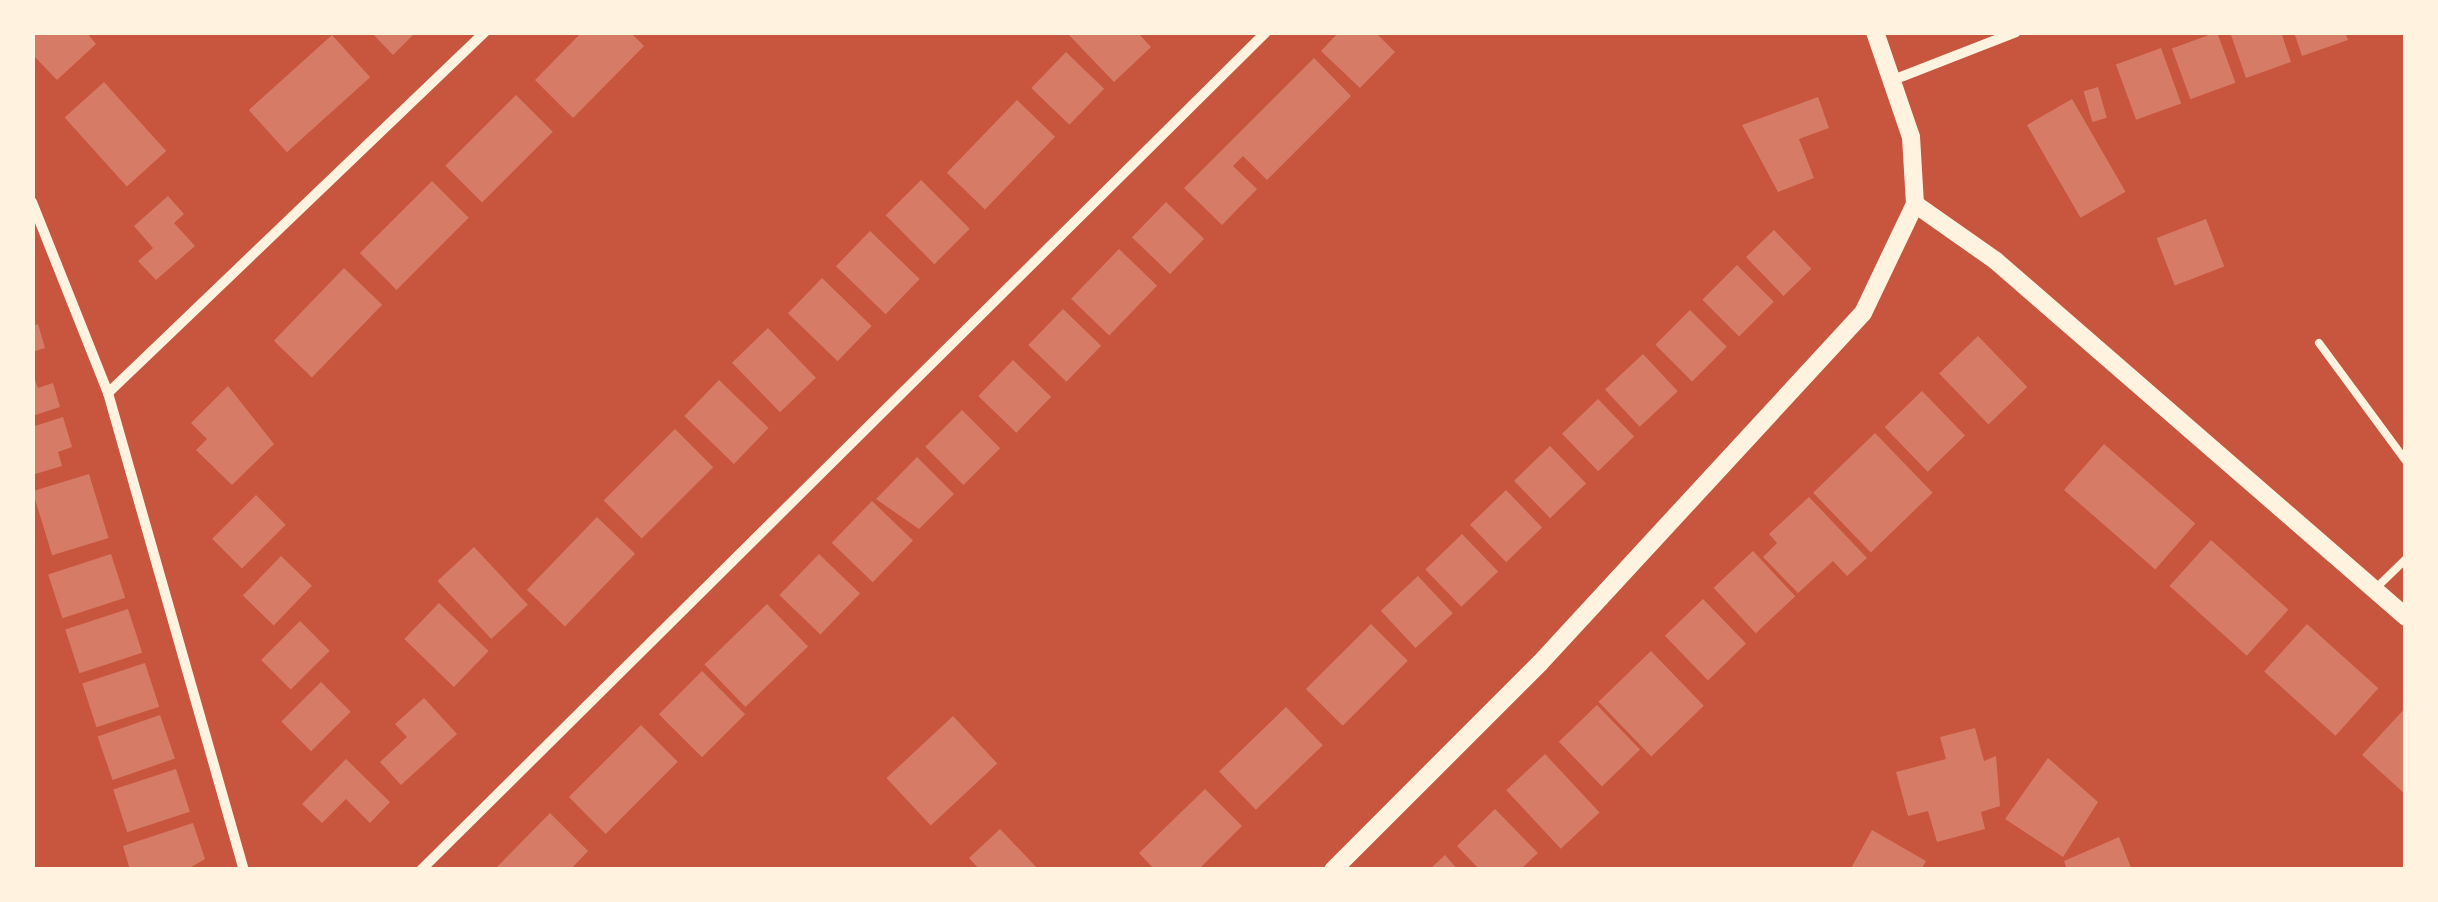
<!DOCTYPE html>
<style>
body{margin:0}
#map{position:relative;width:2438px;height:902px;overflow:hidden;background:#c8553d;font-family:Jost,sans-serif}
div>[style]{position:absolute}
.building>*{inset:0;background:#d67c66;transform-origin:0 0}
.service>*{height:8px;margin:-4px;padding:0 4px;transform-origin:4px;border-radius:4px;background:#fff3e0}
.minor>*{height:10px;margin:-5px;padding:0 5px;transform-origin:5px;border-radius:5px;background:#fff3e0}
.tertiary>*{height:18px;margin:-9px;padding:0 9px;transform-origin:9px;border-radius:9px;background:#fff3e0}
span{translate:-50% -50%;white-space:nowrap;text-align:center;line-height:1.15;-webkit-text-stroke:10px #fff3e0;paint-order:stroke}
.frame{position:absolute;inset:0;border:35px solid #fff3e0;pointer-events:none}
</style>
<div id="map">
<div class="building">
<div style="clip-path:polygon(32px 32px,86px 32px,96px 44px,57px 80px,32px 54px)"></div>
<div style="clip-path:polygon(371px 32px,416px 32px,393px 55px)"></div>
<div style="clip-path:polygon(582px 32px,630px 32px,644px 46px,573px 118px,535px 80px)"></div>
<div style="clip-path:polygon(1137px 32px,1151px 47px,1114px 82px,1069px 35px)"></div>
<div style="clip-path:polygon(1339px 32px,1375px 32px,1395px 52px,1360px 88px,1321px 51px)"></div>
<div style="left:2217px;top:32px;width:54px;height:48px;rotate:70deg"></div>
<div style="clip-path:polygon(2230px 32px,2281px 32px,2291px 62px,2246px 78px)"></div>
<div style="clip-path:polygon(2294px 32px,2345px 32px,2348px 40px,2302px 56px)"></div>
<div style="left:332px;top:35px;width:57px;height:112px;rotate:48deg"></div>
<div style="left:2161px;top:48px;width:59px;height:48px;rotate:70deg"></div>
<div style="left:1066px;top:52px;width:53px;height:50px;rotate:44deg"></div>
<div style="clip-path:polygon(1314px 58px,1351px 96px,1267px 180px,1243px 156px,1233px 166px,1257px 189px,1222px 225px,1184px 188px)"></div>
<div style="left:104px;top:82px;width:93px;height:53px;rotate:48deg"></div>
<div style="left:2098px;top:87px;width:32px;height:15px;rotate:74deg"></div>
<div style="left:516px;top:95px;width:52px;height:100px;rotate:45deg"></div>
<div style="clip-path:polygon(1818px 97px,1829px 128px,1799px 139px,1814px 178px,1778px 192px,1742px 125px)"></div>
<div style="left:2072px;top:99px;width:107px;height:52px;rotate:60deg"></div>
<div style="left:1017px;top:100px;width:53px;height:101px;rotate:44deg"></div>
<div style="left:921px;top:180px;width:69px;height:50px;rotate:45deg"></div>
<div style="left:432px;top:181px;width:52px;height:102px;rotate:45deg"></div>
<div style="clip-path:polygon(168px 196px,184px 214px,174px 223px,195px 246px,156px 280px,138px 261px,153px 248px,134px 226px)"></div>
<div style="left:1166px;top:202px;width:53px;height:49px;rotate:44deg"></div>
<div style="left:2206px;top:219px;width:51px;height:53px;rotate:69deg"></div>
<div style="left:1774px;top:230px;width:54px;height:39px;rotate:46deg"></div>
<div style="left:870px;top:231px;width:69px;height:49px;rotate:44deg"></div>
<div style="left:1119px;top:249px;width:53px;height:69px;rotate:44deg"></div>
<div style="left:1737px;top:265px;width:52px;height:49px;rotate:45deg"></div>
<div style="left:344px;top:268px;width:53px;height:101px;rotate:44deg"></div>
<div style="left:822px;top:278px;width:69px;height:49px;rotate:44deg"></div>
<div style="left:1063px;top:309px;width:53px;height:50px;rotate:44deg"></div>
<div style="left:1690px;top:310px;width:52px;height:49px;rotate:45deg"></div>
<div style="clip-path:polygon(38px 324px,45px 348px,32px 352px,32px 326px)"></div>
<div style="left:768px;top:328px;width:69px;height:50px;rotate:46deg"></div>
<div style="left:1978px;top:336px;width:71px;height:54px;rotate:46deg"></div>
<div style="left:1643px;top:354px;width:51px;height:52px;rotate:47deg"></div>
<div style="left:1013px;top:360px;width:53px;height:50px;rotate:44deg"></div>
<div style="clip-path:polygon(32px 372px,38px 388px,53px 383px,60px 407px,32px 416px)"></div>
<div style="left:719px;top:380px;width:69px;height:50px;rotate:44deg"></div>
<div style="clip-path:polygon(228px 386px,274px 444px,232px 485px,196px 450px,207px 439px,191px 423px)"></div>
<div style="left:1922px;top:391px;width:62px;height:52px;rotate:46deg"></div>
<div style="left:1598px;top:399px;width:52px;height:50px;rotate:46deg"></div>
<div style="left:962px;top:410px;width:54px;height:52px;rotate:45deg"></div>
<div style="clip-path:polygon(63px 417px,72px 447px,58px 452px,62px 466px,32px 475px,32px 427px)"></div>
<div style="left:675px;top:429px;width:54px;height:101px;rotate:45deg"></div>
<div style="left:1875px;top:433px;width:83px;height:86px;rotate:46deg"></div>
<div style="left:2104px;top:444px;width:121px;height:61px;rotate:41deg"></div>
<div style="left:1550px;top:446px;width:52px;height:50px;rotate:46deg"></div>
<div style="clip-path:polygon(917px 457px,954px 494px,919px 529px,876px 499px)"></div>
<div style="left:89px;top:474px;width:67px;height:59px;rotate:73deg"></div>
<div style="left:1506px;top:490px;width:52px;height:50px;rotate:46deg"></div>
<div style="left:256px;top:495px;width:42px;height:62px;rotate:45deg"></div>
<div style="clip-path:polygon(1809px 497px,1867px 558px,1847px 576px,1833px 561px,1798px 593px,1763px 557px,1777px 543px,1769px 534px)"></div>
<div style="left:872px;top:501px;width:57px;height:58px;rotate:44deg"></div>
<div style="left:597px;top:517px;width:53px;height:101px;rotate:44deg"></div>
<div style="left:1462px;top:534px;width:52px;height:51px;rotate:46deg"></div>
<div style="left:2211px;top:540px;width:104px;height:62px;rotate:42deg"></div>
<div style="left:474px;top:547px;width:79px;height:50px;rotate:47deg"></div>
<div style="left:1753px;top:551px;width:62px;height:54px;rotate:47deg"></div>
<div style="left:111px;top:554px;width:46px;height:66px;rotate:72deg"></div>
<div style="left:819px;top:554px;width:57px;height:57px;rotate:44deg"></div>
<div style="left:281px;top:556px;width:43px;height:55px;rotate:44deg"></div>
<div style="left:1418px;top:576px;width:51px;height:51px;rotate:47deg"></div>
<div style="left:1703px;top:599px;width:62px;height:53px;rotate:46deg"></div>
<div style="left:439px;top:603px;width:69px;height:50px;rotate:44deg"></div>
<div style="left:767px;top:604px;width:59px;height:87px;rotate:46deg"></div>
<div style="left:128px;top:609px;width:46px;height:66px;rotate:72deg"></div>
<div style="left:300px;top:621px;width:42px;height:55px;rotate:45deg"></div>
<div style="left:1371px;top:624px;width:52px;height:92px;rotate:45deg"></div>
<div style="left:2307px;top:624px;width:96px;height:64px;rotate:42deg"></div>
<div style="left:1651px;top:651px;width:76px;height:73px;rotate:46deg"></div>
<div style="left:145px;top:663px;width:46px;height:66px;rotate:72deg"></div>
<div style="left:702px;top:671px;width:61px;height:61px;rotate:45deg"></div>
<div style="left:321px;top:682px;width:42px;height:56px;rotate:45deg"></div>
<div style="clip-path:polygon(424px 698px,457px 734px,401px 785px,380px 762px,407px 737px,395px 724px)"></div>
<div style="left:1597px;top:705px;width:62px;height:53px;rotate:46deg"></div>
<div style="left:1286px;top:707px;width:53px;height:93px;rotate:46deg"></div>
<div style="clip-path:polygon(2406px 707px,2406px 795px,2362px 755px)"></div>
<div style="left:160px;top:715px;width:46px;height:66px;rotate:71deg"></div>
<div style="left:953px;top:716px;width:65px;height:91px;rotate:47deg"></div>
<div style="left:641px;top:725px;width:52px;height:102px;rotate:45deg"></div>
<div style="clip-path:polygon(1975px 728px,1984px 761px,1996px 756px,2000px 806px,1981px 812px,1985px 829px,1937px 842px,1928px 811px,1908px 816px,1896px 772px,1946px 759px,1940px 737px)"></div>
<div style="left:1545px;top:754px;width:80px;height:53px;rotate:47deg"></div>
<div style="clip-path:polygon(2048px 758px,2098px 802px,2063px 857px,2005px 819px)"></div>
<div style="clip-path:polygon(346px 759px,390px 802px,370px 823px,346px 799px,322px 823px,302px 804px)"></div>
<div style="left:176px;top:769px;width:45px;height:66px;rotate:72deg"></div>
<div style="clip-path:polygon(1205px 789px,1242px 826px,1198px 870px,1155px 870px,1139px 853px)"></div>
<div style="clip-path:polygon(1495px 809px,1538px 853px,1520px 870px,1480px 870px,1457px 846px)"></div>
<div style="clip-path:polygon(550px 813px,588px 851px,570px 870px,494px 870px)"></div>
<div style="clip-path:polygon(193px 823px,205px 859px,186px 870px,130px 870px,123px 846px)"></div>
<div style="clip-path:polygon(1000px 829px,1039px 870px,980px 870px,969px 858px)"></div>
<div style="clip-path:polygon(1872px 830px,1926px 861px,1921px 870px,1850px 870px)"></div>
<div style="clip-path:polygon(2119px 837px,2132px 870px,2067px 870px,2064px 861px)"></div>
<div style="clip-path:polygon(1445px 855px,1458px 870px,1429px 870px)"></div>
</div>
<div class="service">
<div style="left:2319px;top:343px;width:147px;rotate:53.6deg"></div>
<div style="left:2374px;top:590px;width:45px;rotate:-44.1deg"></div>
</div>
<div class="minor">
<div style="left:1893px;top:80px;width:132px;rotate:-21.3deg"></div>
<div style="left:32px;top:202px;width:206px;rotate:68.3deg"></div>
<div style="left:108px;top:393px;width:496px;rotate:74.1deg"></div>
<div style="left:108px;top:393px;width:522px;rotate:-43.76deg"></div>
<div style="left:421px;top:870px;width:1190px;rotate:-44.76deg"></div>
</div>
<div class="tertiary">
<div style="left:1915px;top:204px;width:99px;rotate:35.1deg"></div>
<div style="left:1996px;top:261px;width:543px;rotate:40.97deg"></div>
<div style="left:1333px;top:870px;width:293px;rotate:-45deg"></div>
<div style="left:1540px;top:663px;width:476px;rotate:-47.3deg"></div>
<div style="left:1863px;top:313px;width:121px;rotate:-64.5deg"></div>
<div style="left:1915px;top:204px;width:67px;rotate:-93.4deg"></div>
<div style="left:1911px;top:137px;width:111px;rotate:-108.9deg"></div>
</div>
<div class="frame"></div>
</div>
